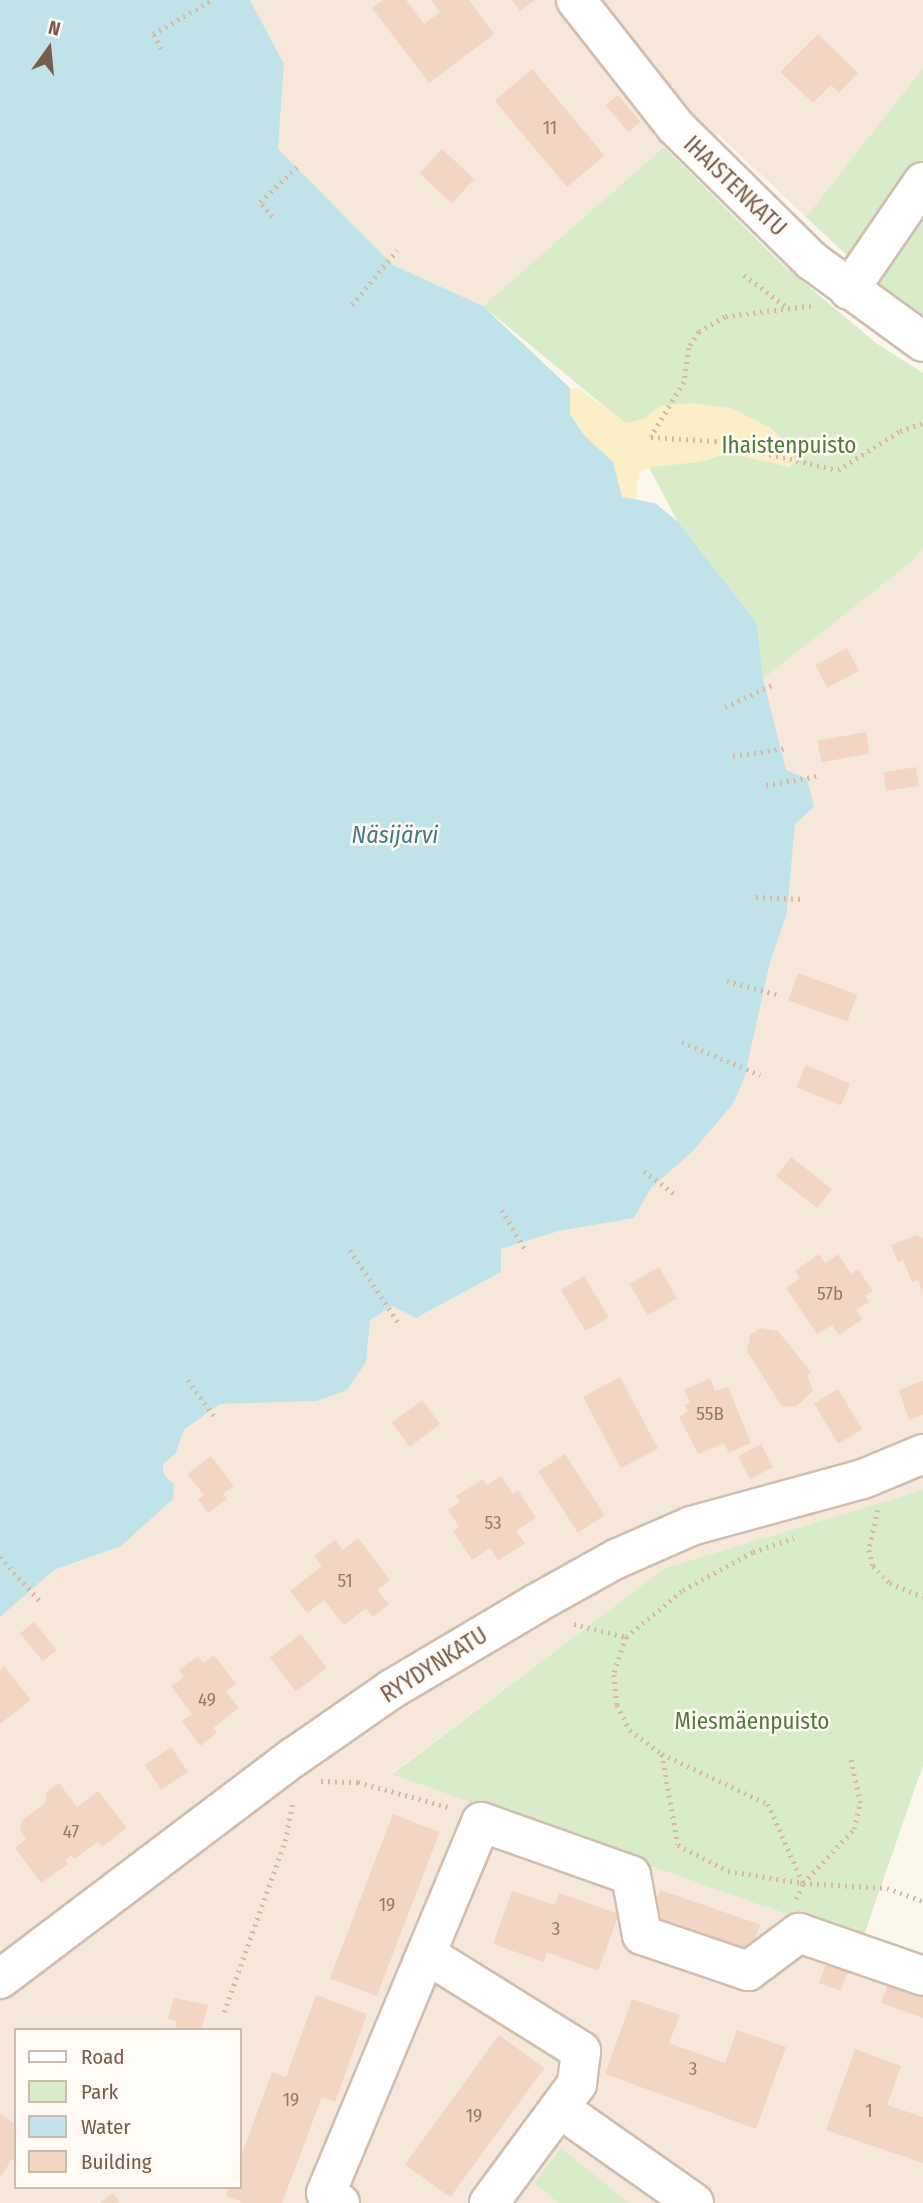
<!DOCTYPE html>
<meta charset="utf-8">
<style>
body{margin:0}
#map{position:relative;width:923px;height:2203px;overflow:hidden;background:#fdf6ec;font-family:"Fira Sans Condensed",sans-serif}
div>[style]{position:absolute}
.residential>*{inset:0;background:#f5e8da}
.green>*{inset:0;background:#d8ecc9}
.sand>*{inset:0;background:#fcefc7}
.water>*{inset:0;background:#bfe3e8}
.building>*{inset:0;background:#f3d5c3;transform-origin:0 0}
.path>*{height:4.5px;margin-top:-2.25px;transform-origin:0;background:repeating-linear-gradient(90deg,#d9b8a5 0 2px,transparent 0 7px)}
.roads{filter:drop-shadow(2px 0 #d1beb0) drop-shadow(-2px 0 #d1beb0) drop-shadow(0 2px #d1beb0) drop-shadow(0 -2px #d1beb0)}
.minor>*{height:38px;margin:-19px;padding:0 19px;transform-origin:19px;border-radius:19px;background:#fff}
span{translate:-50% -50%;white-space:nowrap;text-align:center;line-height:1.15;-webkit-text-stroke:5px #fffaf3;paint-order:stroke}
.number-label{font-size:19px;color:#987a6a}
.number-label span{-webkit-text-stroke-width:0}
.street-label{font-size:23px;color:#7a5c4d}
.park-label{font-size:23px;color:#537a41}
.water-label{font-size:24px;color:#437c86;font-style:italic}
.legend{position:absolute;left:14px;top:2028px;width:228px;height:161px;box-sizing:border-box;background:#fffaf3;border:2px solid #cabbb1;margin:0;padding:9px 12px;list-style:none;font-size:21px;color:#7a5c4d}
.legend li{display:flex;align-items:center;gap:14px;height:35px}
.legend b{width:35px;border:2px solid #cabbb1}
.north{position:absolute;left:14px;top:14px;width:70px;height:70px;-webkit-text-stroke:5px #fffaf3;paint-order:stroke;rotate:15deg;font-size:19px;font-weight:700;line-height:28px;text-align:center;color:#7a5c4d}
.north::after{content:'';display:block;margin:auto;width:24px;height:32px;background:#7a5c4d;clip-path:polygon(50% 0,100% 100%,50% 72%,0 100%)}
</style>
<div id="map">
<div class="residential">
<div style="clip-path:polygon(250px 0,923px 0,923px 68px,806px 217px,719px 135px,664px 147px,483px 306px,393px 265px,278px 149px,284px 64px)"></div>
<div style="clip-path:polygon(evenodd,923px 547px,923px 1490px,665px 1568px,392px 1773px,923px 1963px,923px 2203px,0 2203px,0 1617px,54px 1570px,121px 1546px,164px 1475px,163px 1464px,176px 1453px,184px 1431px,220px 1404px,317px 1401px,347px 1390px,366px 1362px,370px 1320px,392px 1306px,416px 1318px,500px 1273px,501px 1249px,559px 1231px,634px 1218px,651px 1188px,692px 1152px,787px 913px,795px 824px,763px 679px,915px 559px,923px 547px,16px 2030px,240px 2030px,240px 2187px,16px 2187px,16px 2030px)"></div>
</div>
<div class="green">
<div style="clip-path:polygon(923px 68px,923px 318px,882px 288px,806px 217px)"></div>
<div style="clip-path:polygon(664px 147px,783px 265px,876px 343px,923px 373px,923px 547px,915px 559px,763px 679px,757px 623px,678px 522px,626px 424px,483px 306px)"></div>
<div style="clip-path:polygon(923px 1490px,923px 1765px,862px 1941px,392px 1774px,665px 1568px)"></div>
<div style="clip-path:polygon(561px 2148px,629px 2203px,559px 2203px,534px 2183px)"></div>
</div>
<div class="sand">
<div style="clip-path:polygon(570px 388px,580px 389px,626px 423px,644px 419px,660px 406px,690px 403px,731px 408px,771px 428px,792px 449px,795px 461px,789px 467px,729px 453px,700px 462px,651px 467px,638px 473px,636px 503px,622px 497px,612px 462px,584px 435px,570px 414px)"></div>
</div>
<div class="water">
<div style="clip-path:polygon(0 0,250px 0,284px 64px,278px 149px,393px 265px,483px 306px,570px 388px,570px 414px,584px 435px,613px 462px,622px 497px,655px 503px,678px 522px,757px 623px,763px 679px,786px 770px,807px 779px,814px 807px,795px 824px,787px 913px,770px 962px,744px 1079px,732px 1105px,692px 1152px,651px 1188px,634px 1218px,559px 1231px,501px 1249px,501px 1272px,416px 1318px,392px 1306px,370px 1320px,366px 1362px,347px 1390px,317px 1401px,220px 1404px,184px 1430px,176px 1453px,163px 1464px,164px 1475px,174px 1484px,173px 1499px,121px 1546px,54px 1570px,0 1617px)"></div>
</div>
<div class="building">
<div style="clip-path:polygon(383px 0,406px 0,424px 24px,440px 12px,431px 0,469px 0,494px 34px,429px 83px,372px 8px)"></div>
<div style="clip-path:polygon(512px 0,535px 0,520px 11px)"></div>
<div style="clip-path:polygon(818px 34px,858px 73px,839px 93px,831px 85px,813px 103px,780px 72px)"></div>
<div style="left:532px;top:69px;width:113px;height:49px;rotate:50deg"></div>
<div style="left:618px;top:95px;width:35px;height:16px;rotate:50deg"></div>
<div style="left:442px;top:149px;width:44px;height:33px;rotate:43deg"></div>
<div style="left:847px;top:648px;width:26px;height:36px;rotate:62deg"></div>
<div style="left:866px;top:732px;width:22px;height:49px;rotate:80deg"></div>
<div style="left:916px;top:767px;width:19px;height:33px;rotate:81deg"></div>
<div style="left:798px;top:973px;width:63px;height:29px;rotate:20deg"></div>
<div style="left:806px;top:1065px;width:48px;height:24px;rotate:23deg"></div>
<div style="left:791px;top:1157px;width:52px;height:24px;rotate:38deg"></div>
<div style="clip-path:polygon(917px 1235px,923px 1238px,923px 1293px,918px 1280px,912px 1282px,903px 1260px,898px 1262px,891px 1245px)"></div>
<div style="clip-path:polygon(819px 1254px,825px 1263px,838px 1254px,851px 1274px,858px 1269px,873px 1291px,865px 1296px,869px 1302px,856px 1310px,863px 1319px,839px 1335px,832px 1325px,817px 1334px,786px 1288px,800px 1278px,795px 1271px)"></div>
<div style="left:659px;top:1267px;width:36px;height:34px;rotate:60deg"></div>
<div style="left:584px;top:1276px;width:48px;height:27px;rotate:59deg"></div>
<div style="clip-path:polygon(761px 1328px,778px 1331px,811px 1372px,807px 1375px,813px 1391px,797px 1406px,782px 1407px,747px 1351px,750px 1335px)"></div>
<div style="left:620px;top:1377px;width:81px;height:42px;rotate:62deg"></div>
<div style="clip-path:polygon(710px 1378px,715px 1391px,728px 1387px,751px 1443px,729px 1453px,724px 1443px,698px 1454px,679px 1417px,688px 1411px,684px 1405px,690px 1402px,684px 1390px)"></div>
<div style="clip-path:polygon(923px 1381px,923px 1415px,909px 1420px,899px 1390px)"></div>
<div style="left:838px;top:1389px;width:47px;height:28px;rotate:59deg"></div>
<div style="left:422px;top:1400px;width:30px;height:38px;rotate:53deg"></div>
<div style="left:761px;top:1444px;width:26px;height:26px;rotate:62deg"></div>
<div style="left:565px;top:1454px;width:73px;height:32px;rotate:57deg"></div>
<div style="clip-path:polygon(211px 1456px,234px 1486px,223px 1494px,227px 1499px,208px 1513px,198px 1499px,204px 1495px,187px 1474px)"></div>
<div style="clip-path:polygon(501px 1476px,513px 1494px,518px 1490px,536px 1518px,516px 1531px,525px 1543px,498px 1561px,490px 1548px,472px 1560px,453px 1531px,459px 1527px,448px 1510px,460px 1502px,456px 1496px,483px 1479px,487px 1485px)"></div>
<div style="clip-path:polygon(358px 1538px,390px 1580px,377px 1590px,389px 1604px,373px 1617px,366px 1608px,344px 1625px,324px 1600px,307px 1613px,290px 1591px,322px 1566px,314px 1556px,335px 1540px,343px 1550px)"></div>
<div style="left:34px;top:1622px;width:36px;height:18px;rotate:51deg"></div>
<div style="left:301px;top:1634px;width:43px;height:39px;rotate:53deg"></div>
<div style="clip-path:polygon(214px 1655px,236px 1684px,226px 1691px,239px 1708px,213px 1728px,217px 1733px,200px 1746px,182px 1721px,192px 1714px,171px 1686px,184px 1677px,179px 1670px,198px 1656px,203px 1663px)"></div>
<div style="clip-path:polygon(4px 1666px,31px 1700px,0 1724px,0 1671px)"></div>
<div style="left:171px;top:1747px;width:30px;height:32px;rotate:56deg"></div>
<div style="clip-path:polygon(59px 1783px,77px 1807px,98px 1791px,127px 1828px,102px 1847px,98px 1842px,74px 1859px,71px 1855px,65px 1860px,68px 1864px,41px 1883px,15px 1848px,26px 1839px,20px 1831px,22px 1820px,45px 1803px,47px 1791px)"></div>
<div style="left:393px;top:1814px;width:50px;height:176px;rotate:21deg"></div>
<div style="left:660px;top:1890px;width:106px;height:35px;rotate:19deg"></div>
<div style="clip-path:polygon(512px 1891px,555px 1905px,559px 1893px,619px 1914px,598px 1971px,547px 1952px,544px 1962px,493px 1944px)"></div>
<div style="left:831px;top:1950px;width:23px;height:35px;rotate:20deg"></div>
<div style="clip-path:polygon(892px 1972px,923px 1983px,923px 2018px,881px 2003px)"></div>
<div style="clip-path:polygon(316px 1995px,367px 2014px,335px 2102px,322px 2097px,282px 2203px,245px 2203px,226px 2196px,229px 2187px,240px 2187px,240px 2159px,272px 2072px,286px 2077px)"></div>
<div style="clip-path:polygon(174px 1998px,208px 2005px,201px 2030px,175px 2030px,177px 2021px,168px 2019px)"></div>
<div style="clip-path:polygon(632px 1999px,680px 2015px,669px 2043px,725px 2063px,737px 2030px,786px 2047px,756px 2129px,605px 2074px)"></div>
<div style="left:499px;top:2035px;width:56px;height:160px;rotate:36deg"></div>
<div style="clip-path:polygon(855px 2049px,901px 2066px,887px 2105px,923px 2117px,923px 2163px,826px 2130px)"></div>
<div style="clip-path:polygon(0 2114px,16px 2124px,16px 2161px,12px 2159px,0 2178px)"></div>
<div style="clip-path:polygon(113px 2193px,120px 2203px,99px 2203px)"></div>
</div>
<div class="path">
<div style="left:161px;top:49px;width:17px;rotate:-118deg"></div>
<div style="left:153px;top:34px;width:68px;rotate:-30deg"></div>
<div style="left:272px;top:217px;width:19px;rotate:-129deg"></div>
<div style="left:260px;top:202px;width:54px;rotate:-43.5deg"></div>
<div style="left:744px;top:275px;width:55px;rotate:36.9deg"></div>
<div style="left:352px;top:305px;width:71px;rotate:-50.7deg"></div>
<div style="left:811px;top:306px;width:87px;rotate:172.7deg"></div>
<div style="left:725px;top:317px;width:30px;rotate:150deg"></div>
<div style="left:699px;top:332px;width:19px;rotate:122deg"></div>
<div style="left:689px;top:348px;width:34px;rotate:98deg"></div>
<div style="left:684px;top:382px;width:64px;rotate:121deg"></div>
<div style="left:651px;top:437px;width:64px;rotate:3.6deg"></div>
<div style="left:715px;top:441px;width:126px;rotate:13.3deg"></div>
<div style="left:838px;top:470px;width:73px;rotate:-32.2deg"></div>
<div style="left:900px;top:431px;width:24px;rotate:-19deg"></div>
<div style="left:725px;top:707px;width:54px;rotate:-25.1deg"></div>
<div style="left:733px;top:756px;width:55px;rotate:-8.4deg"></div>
<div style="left:766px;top:785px;width:52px;rotate:-10deg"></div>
<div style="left:756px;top:897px;width:49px;rotate:2.3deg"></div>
<div style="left:727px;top:981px;width:51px;rotate:14.9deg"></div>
<div style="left:682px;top:1042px;width:85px;rotate:22.9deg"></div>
<div style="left:644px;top:1171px;width:40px;rotate:37deg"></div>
<div style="left:502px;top:1210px;width:48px;rotate:59.7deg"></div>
<div style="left:350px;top:1250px;width:87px;rotate:56.3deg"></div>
<div style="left:188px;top:1380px;width:44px;rotate:54.2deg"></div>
<div style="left:878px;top:1510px;width:41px;rotate:102.7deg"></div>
<div style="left:869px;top:1550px;width:16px;rotate:76deg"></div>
<div style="left:873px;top:1566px;width:24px;rotate:45deg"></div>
<div style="left:890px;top:1583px;width:36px;rotate:23deg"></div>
<div style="left:0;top:1557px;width:59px;rotate:47.7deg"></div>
<div style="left:574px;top:1624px;width:54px;rotate:14deg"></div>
<div style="left:626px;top:1637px;width:74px;rotate:-39.5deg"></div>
<div style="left:683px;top:1590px;width:80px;rotate:-28.5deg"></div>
<div style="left:753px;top:1552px;width:43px;rotate:-18.9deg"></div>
<div style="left:626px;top:1637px;width:40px;rotate:108deg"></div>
<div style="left:614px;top:1675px;width:30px;rotate:84deg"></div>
<div style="left:617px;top:1705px;width:28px;rotate:63deg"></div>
<div style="left:630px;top:1730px;width:40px;rotate:37deg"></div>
<div style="left:662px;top:1754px;width:117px;rotate:25.3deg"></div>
<div style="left:768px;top:1804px;width:86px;rotate:66.1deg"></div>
<div style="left:662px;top:1754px;width:92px;rotate:80deg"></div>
<div style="left:678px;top:1845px;width:56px;rotate:27.5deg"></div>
<div style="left:728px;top:1871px;width:76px;rotate:9.1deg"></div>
<div style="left:803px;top:1883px;width:84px;rotate:3.4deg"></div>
<div style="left:887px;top:1888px;width:38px;rotate:20deg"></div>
<div style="left:321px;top:1781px;width:37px;rotate:2deg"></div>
<div style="left:358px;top:1782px;width:93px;rotate:15.5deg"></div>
<div style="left:796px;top:1899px;width:17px;rotate:-66deg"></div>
<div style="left:803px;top:1883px;width:74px;rotate:-46.6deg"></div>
<div style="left:854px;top:1829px;width:27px;rotate:-77deg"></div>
<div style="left:860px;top:1803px;width:48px;rotate:-102deg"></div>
<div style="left:224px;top:2012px;width:182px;rotate:-70.4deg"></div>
<div style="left:285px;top:1841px;width:38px;rotate:-79deg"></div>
</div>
<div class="roads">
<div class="minor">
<div style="left:576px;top:0;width:160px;rotate:51.8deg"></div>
<div style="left:675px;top:126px;width:192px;rotate:44.6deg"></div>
<div style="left:812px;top:261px;width:137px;rotate:36.1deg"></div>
<div style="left:849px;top:290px;width:131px;rotate:-55.6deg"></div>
<div style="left:426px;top:1954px;width:183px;rotate:32deg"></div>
<div style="left:581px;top:2051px;width:33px;rotate:97deg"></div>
<div style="left:577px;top:2084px;width:148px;rotate:126.5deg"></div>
<div style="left:0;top:1979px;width:368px;rotate:-37.1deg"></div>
<div style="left:294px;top:1757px;width:119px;rotate:-34.8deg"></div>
<div style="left:392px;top:1689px;width:166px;rotate:-30.7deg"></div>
<div style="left:535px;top:1604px;width:93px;rotate:-29.1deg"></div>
<div style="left:616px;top:1559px;width:82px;rotate:-23.7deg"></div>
<div style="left:691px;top:1526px;width:178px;rotate:-15.3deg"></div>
<div style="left:863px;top:1479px;width:65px;rotate:-22.6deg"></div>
<div style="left:559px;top:2108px;width:165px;rotate:35.1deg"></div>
<div style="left:340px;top:2203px;width:17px;rotate:-144deg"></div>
<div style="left:326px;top:2193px;width:402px;rotate:-67.3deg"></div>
<div style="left:481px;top:1822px;width:159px;rotate:19.5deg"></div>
<div style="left:631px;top:1875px;width:61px;rotate:79.6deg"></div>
<div style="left:642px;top:1935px;width:112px;rotate:18.8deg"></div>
<div style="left:748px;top:1971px;width:64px;rotate:-36.7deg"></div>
<div style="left:799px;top:1933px;width:131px;rotate:19.1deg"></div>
</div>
</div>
<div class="number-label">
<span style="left:550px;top:128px">11</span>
<span style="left:830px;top:1294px">57b</span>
<span style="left:710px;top:1414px">55B</span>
<span style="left:493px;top:1523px">53</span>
<span style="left:345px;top:1581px">51</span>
<span style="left:207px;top:1700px">49</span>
<span style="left:71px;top:1832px">47</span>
<span style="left:387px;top:1905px">19</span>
<span style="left:556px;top:1929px">3</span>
<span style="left:693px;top:2069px">3</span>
<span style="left:291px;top:2100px">19</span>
<span style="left:869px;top:2111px">1</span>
<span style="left:474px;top:2116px">19</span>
</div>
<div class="street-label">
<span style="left:735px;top:186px;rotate:44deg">IHAISTENKATU</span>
<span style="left:434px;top:1665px;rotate:-32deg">RYYDYNKATU</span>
</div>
<div class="park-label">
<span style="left:789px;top:445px">Ihaistenpuisto</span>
<span style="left:752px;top:1721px">Miesmäenpuisto</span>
</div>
<div class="water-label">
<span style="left:395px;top:836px">Näsijärvi</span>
</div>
<ul class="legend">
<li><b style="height:9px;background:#fff"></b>Road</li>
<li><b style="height:19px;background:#d8ecc9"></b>Park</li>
<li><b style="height:19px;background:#bfe3e8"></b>Water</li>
<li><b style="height:19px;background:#f3d5c3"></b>Building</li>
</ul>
<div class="north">N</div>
</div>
